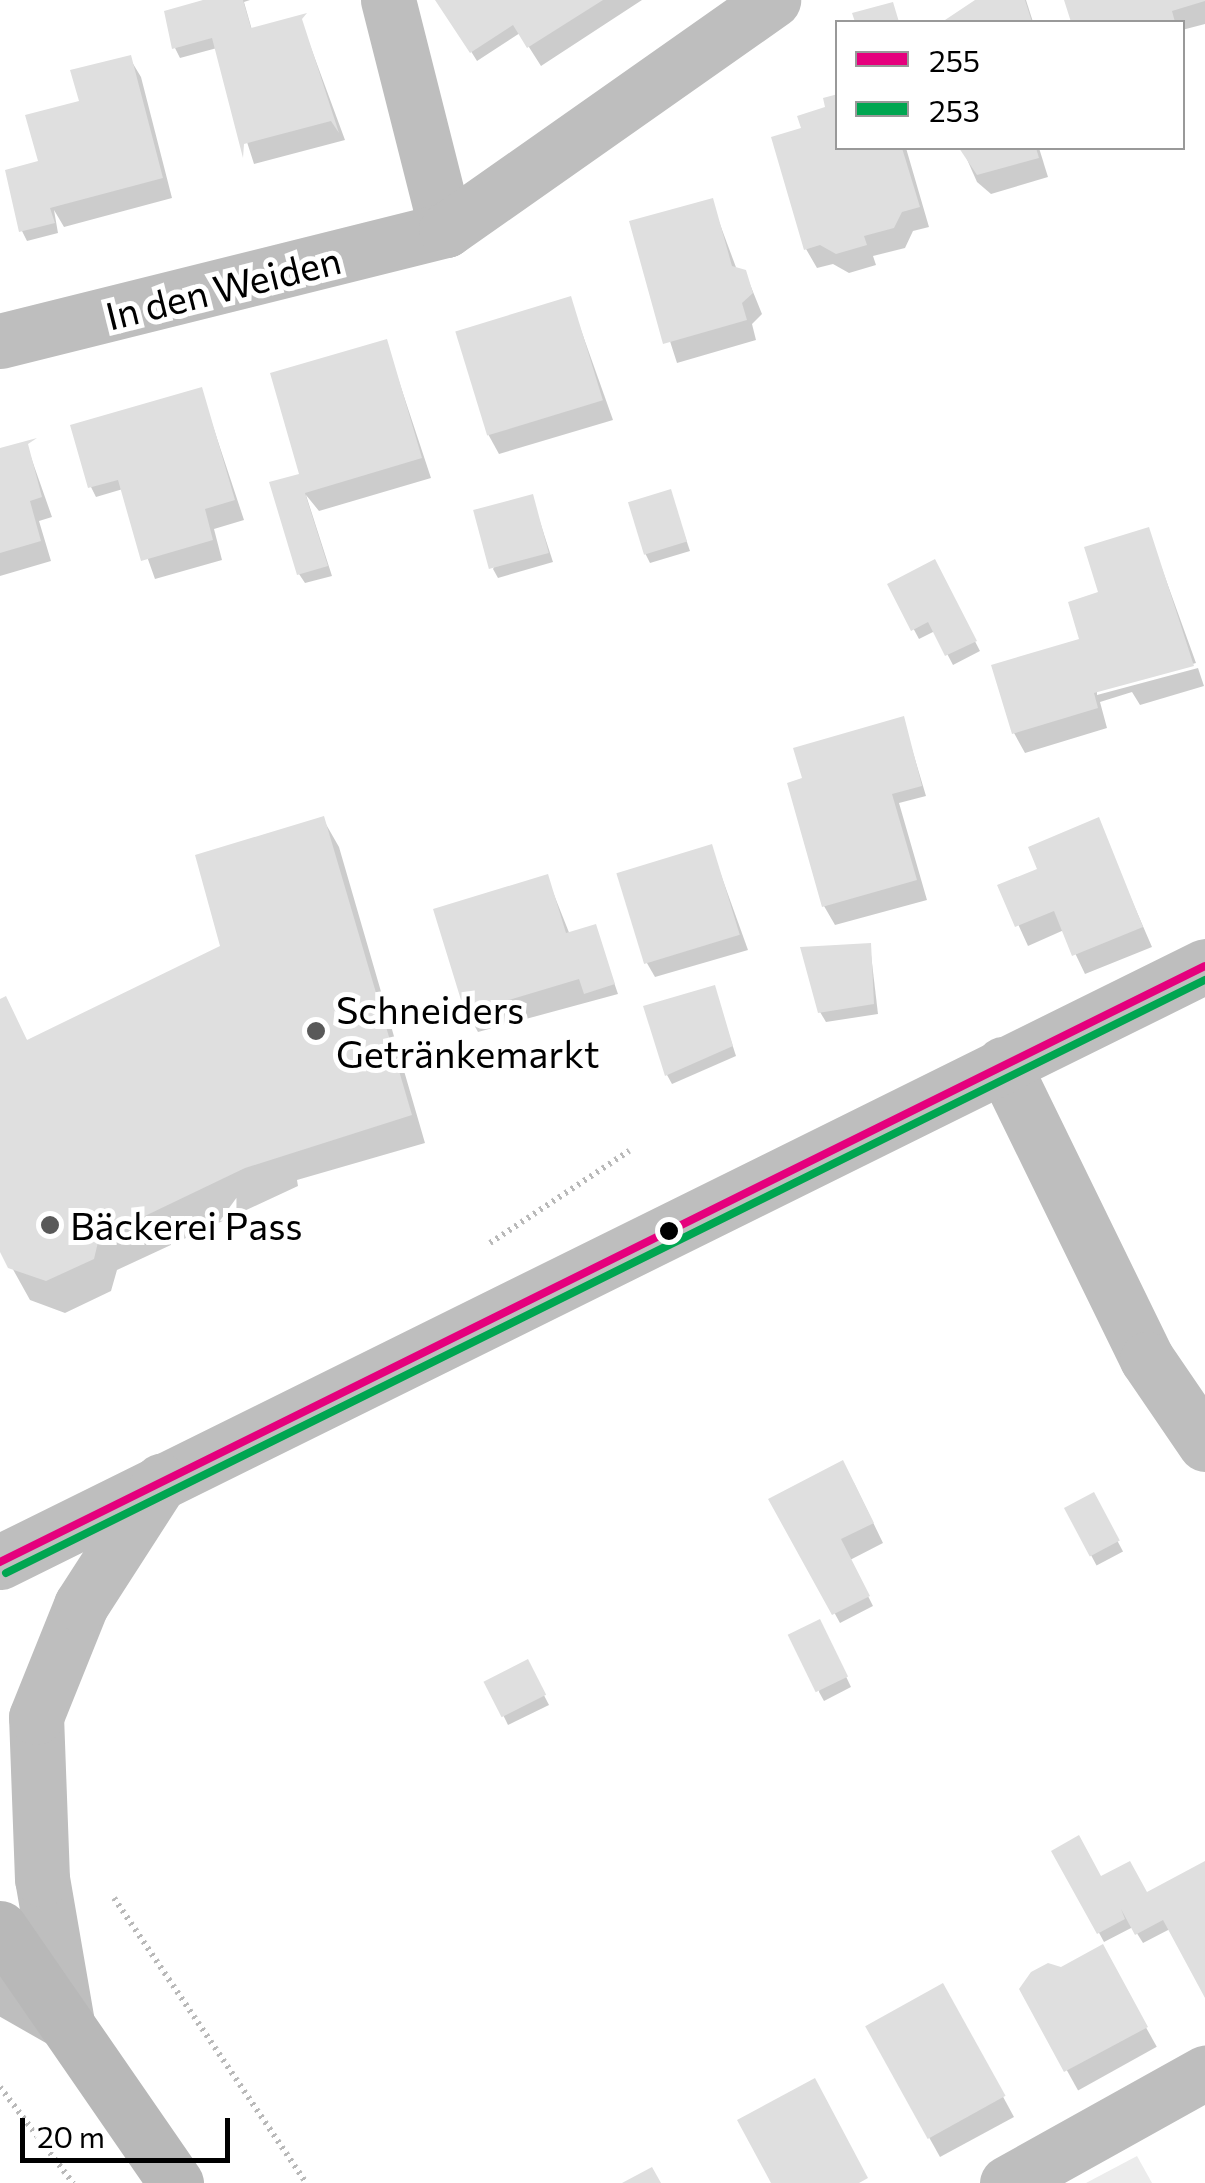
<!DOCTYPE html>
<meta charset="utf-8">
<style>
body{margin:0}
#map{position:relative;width:1205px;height:2183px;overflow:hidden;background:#fff;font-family:Commissioner,sans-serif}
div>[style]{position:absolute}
.green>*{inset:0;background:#ececec}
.shadow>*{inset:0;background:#0003;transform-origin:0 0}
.building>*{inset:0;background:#dfdfdf;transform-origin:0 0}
.path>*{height:6px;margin-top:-3px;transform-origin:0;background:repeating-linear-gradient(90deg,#b9b9b9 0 2.5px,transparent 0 7.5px)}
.minor>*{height:55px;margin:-27.5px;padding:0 27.5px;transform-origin:27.5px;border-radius:27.5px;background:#bebebe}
.tertiary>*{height:55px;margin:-27.5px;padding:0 27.5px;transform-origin:27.5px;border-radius:27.5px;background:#bebebe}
.secondary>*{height:55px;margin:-27.5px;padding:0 27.5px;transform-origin:27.5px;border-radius:27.5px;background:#b8b8b8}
.bus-1>*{height:8px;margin:-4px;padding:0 4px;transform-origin:4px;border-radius:4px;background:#e5007d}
.bus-2>*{height:8px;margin:-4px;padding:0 4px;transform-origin:4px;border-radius:4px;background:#00a651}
.dots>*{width:28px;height:28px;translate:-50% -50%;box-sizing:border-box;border:5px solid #fff;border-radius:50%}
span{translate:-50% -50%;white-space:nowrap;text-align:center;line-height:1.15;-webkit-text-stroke:10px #fff;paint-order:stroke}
.street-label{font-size:38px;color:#000}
.poi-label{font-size:38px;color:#000}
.left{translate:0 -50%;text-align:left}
.legend{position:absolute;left:835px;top:20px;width:350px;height:130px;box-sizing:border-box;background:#fff;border:2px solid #999;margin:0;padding:12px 18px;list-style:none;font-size:30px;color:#000}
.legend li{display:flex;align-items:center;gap:20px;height:50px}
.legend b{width:50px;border:2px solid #999}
.scale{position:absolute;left:20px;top:2118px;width:210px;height:45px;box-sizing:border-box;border:5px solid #000;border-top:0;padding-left:12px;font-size:30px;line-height:35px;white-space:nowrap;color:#000;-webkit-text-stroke:8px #fff;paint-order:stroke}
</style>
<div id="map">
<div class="green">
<div style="clip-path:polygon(1137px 2156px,1152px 2183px,1086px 2183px)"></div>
</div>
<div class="shadow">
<div style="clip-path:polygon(205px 0,250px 0,244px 2px,252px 30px,300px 18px,345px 140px,254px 164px,217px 48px,180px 58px,175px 48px,167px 13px)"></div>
<div style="clip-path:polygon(439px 0,642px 0,541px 66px,520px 33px,477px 61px)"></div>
<div style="clip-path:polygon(982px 0,1026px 0,1033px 22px,947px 22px)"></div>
<div style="clip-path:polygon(1067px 0,1205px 0,1205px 24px,1182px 30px,1182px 22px,1073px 22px)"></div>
<div style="clip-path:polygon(129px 57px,141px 77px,172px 198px,64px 227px,54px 210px,58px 233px,27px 241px,22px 231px,40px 163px,82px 103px)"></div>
<div style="clip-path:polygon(828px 109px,838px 148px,906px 148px,929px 227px,913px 231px,905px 248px,873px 256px,876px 265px,849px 273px,833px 264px,817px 268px,806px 249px,804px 129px)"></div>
<div style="clip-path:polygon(962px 148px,1039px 148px,1048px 177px,991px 194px,977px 182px)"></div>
<div style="clip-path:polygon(711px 200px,737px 270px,745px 272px,762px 314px,752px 324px,756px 340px,677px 363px,632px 223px)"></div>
<div style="clip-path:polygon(570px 299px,613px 420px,499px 454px,488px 434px)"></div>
<div style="clip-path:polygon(386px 342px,431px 478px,319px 511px,306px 495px,332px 576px,305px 583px,299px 574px,302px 475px)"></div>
<div style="clip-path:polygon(201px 390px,244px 520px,214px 529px,222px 560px,155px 579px,123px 489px,96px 497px,91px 487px)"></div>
<div style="clip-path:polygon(26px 443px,52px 517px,39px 521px,51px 561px,0 576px,0 451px)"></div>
<div style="clip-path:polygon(670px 492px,690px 551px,650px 563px,645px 553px)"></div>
<div style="clip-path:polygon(532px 497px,553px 562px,498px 578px,493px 569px)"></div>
<div style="clip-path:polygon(1148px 530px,1196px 663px,1097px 690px,1097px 695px,1198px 668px,1204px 686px,1140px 705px,1132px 692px,1100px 702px,1107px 728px,1025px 753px,1014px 733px,1081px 641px,1101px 594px)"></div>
<div style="clip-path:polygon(934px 562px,980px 651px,953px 665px,935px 631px,919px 639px,890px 585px)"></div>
<div style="clip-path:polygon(903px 719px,926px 796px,899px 803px,927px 900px,835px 925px,824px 906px,805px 780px)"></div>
<div style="clip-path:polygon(323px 819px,339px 847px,425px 1143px,297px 1180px,298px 1186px,117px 1270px,111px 1291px,65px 1313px,30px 1300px,0 1246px,0 1001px,28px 1042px,219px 949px)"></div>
<div style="clip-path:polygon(1097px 820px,1152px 947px,1085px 974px,1064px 930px,1028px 946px,1001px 887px,1040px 871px)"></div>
<div style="clip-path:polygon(711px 847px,748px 950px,655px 977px,644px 958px)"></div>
<div style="clip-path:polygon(547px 877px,570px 935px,595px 927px,618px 994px,478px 1032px,467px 1012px)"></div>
<div style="clip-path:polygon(870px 946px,878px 1014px,826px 1022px,820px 1012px)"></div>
<div style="clip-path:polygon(714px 988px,736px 1056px,672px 1084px,667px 1075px)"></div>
<div style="clip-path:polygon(854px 1483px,883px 1543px,850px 1560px,873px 1606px,840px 1623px,772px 1500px)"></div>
<div style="left:1093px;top:1495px;width:64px;height:30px;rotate:62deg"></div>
<div style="clip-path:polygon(825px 1632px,851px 1687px,824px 1701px,819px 1692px)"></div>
<div style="clip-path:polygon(532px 1672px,549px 1705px,508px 1725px,487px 1682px)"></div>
<div style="clip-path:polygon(1055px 1852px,1100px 1879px,1146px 1895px,1205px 1863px,1205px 1992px,1170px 1929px,1143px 1943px,1133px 1927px,1104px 1942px)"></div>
<div style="left:1102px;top:1948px;width:113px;height:90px;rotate:61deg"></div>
<div style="clip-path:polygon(954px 2006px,1014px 2117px,940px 2157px,867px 2026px)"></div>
</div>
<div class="building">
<div style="clip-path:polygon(203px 0,243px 0,251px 28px,307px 13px,302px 19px,339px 133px,331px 121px,244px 144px,243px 158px,212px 38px,172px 49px,164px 11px)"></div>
<div style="clip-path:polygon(435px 0,603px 0,527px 48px,513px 25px,470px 53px)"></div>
<div style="clip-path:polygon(975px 0,1025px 0,1032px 22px,942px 22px)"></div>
<div style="clip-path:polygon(1064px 0,1205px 0,1205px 1px,1172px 11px,1175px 22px,1071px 22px)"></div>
<div style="clip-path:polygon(893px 2px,899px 22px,855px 22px,852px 13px)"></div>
<div style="clip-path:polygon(131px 55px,163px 178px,50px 208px,55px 223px,19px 232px,5px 170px,38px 161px,25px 115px,79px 101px,70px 70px)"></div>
<div style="clip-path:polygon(838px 94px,838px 148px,902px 148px,920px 207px,902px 212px,894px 228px,864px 236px,867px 245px,836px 254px,820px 245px,804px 250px,771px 137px,801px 128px,797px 116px,825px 107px,823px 98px)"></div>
<div style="clip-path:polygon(959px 148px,1036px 148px,1039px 158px,977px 175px)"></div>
<div style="clip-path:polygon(713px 198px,732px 266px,746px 270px,753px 293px,742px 303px,747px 320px,663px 344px,629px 221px)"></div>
<div style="left:571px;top:296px;width:109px;height:121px;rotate:73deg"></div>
<div style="clip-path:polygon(387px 339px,422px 458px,305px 493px,328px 566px,297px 575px,269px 482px,299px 474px,270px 373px)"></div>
<div style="clip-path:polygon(202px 387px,235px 500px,205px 509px,213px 540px,141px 561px,118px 480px,88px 488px,70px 425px)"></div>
<div style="clip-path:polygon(37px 438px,28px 444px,42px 497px,30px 501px,41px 541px,0 553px,0 448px)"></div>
<div style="left:671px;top:489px;width:55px;height:45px;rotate:73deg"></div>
<div style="left:533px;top:494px;width:61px;height:62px;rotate:75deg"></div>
<div style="clip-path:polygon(1149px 527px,1194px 666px,1094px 693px,1098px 708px,1012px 734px,991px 665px,1079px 639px,1068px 602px,1098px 592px,1084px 547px)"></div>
<div style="clip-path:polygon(935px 559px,977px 641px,945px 656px,928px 622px,911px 631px,887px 584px)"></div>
<div style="clip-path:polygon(904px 716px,922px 786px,892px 794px,917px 880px,822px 907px,787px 783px,802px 778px,793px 748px)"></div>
<div style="clip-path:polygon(324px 816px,412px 1115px,245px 1168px,99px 1238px,94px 1259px,46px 1281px,8px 1268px,0 1252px,0 999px,6px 996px,27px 1040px,220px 946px,195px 855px)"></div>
<div style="clip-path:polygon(1099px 817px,1143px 927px,1072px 956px,1054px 911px,1015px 927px,997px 885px,1037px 869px,1028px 847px)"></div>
<div style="left:712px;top:844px;width:95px;height:100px;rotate:73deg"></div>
<div style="clip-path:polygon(548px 874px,566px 933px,596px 924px,615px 984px,584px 994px,579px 979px,465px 1013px,433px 909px)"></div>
<div style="clip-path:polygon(871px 943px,874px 1004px,818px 1013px,800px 947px)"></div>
<div style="clip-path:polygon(715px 985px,733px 1046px,665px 1076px,643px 1006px)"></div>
<div style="clip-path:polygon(843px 1460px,874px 1523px,841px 1539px,870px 1596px,832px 1615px,768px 1499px)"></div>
<div style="left:1094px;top:1492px;width:55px;height:34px;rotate:62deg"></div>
<div style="left:820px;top:1619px;width:64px;height:36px;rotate:64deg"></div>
<div style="left:528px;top:1659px;width:40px;height:50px;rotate:63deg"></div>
<div style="clip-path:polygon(1079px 1835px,1101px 1876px,1130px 1861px,1147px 1892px,1205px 1861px,1205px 1998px,1163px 1920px,1135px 1935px,1121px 1909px,1125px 1919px,1097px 1934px,1051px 1851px)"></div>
<div style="clip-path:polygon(1103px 1944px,1148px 2027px,1064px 2072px,1019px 1989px,1031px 1972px,1048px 1963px,1061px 1967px)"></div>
<div style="left:943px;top:1983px;width:129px;height:89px;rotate:61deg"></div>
<div style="clip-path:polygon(815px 2078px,868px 2178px,859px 2183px,771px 2183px,737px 2120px)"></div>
<div style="clip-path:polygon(652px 2167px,661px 2183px,622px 2183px)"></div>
</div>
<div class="path">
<div style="left:490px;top:1243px;width:167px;rotate:-33.5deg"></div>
<div style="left:114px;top:1898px;width:344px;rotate:56deg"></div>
<div style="left:0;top:2087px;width:121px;rotate:52.8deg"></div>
</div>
<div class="minor">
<div style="left:388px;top:0;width:237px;rotate:75.8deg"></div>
<div style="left:0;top:341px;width:460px;rotate:-14deg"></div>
<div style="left:446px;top:230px;width:400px;rotate:-35.1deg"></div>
<div style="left:1003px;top:1064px;width:328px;rotate:64deg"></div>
<div style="left:1147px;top:1359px;width:103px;rotate:55.7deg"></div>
<div style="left:1007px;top:2183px;width:227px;rotate:-29.1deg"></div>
</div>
<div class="tertiary">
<div style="left:0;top:1562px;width:1344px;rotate:-26.32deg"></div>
<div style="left:0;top:1985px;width:77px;rotate:29.6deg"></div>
<div style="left:67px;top:2023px;width:146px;rotate:-99.8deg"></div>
<div style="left:42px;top:1879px;width:162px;rotate:-92.1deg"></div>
<div style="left:36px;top:1717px;width:121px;rotate:-68.1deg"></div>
<div style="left:81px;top:1605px;width:148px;rotate:-57.2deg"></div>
</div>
<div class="secondary">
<div style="left:0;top:1928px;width:310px;rotate:55.4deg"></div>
</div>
<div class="bus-1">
<div style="left:0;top:1562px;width:1344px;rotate:-26.32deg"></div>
</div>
<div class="bus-2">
<div style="left:6px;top:1573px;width:1338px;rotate:-26.32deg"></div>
</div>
<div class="dots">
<div style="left:316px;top:1031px;background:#595959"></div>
<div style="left:50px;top:1225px;background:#595959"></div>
<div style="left:669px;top:1231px;background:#000"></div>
</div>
<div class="street-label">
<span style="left:223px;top:287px;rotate:-14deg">In den Weiden</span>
</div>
<div class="poi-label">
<span class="left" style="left:336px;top:1031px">Schneiders<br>Getränkemarkt</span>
<span class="left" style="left:70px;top:1225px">Bäckerei Pass</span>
</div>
<ul class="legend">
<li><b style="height:12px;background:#e5007d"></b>255</li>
<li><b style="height:12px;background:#00a651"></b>253</li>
</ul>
<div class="scale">20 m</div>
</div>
